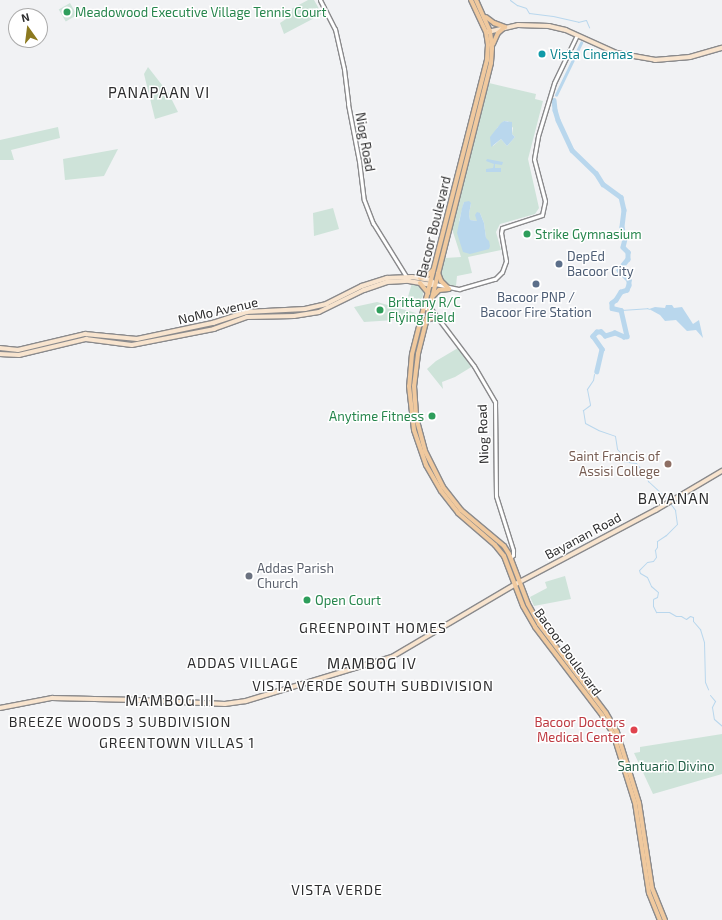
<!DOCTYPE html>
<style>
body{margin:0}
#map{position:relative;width:722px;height:920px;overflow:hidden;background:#f1f2f4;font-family:"Exo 2",sans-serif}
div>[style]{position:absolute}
.green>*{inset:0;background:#cee3d9;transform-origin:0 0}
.water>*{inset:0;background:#b9d7ed}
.stream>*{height:1px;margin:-0.5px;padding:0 0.5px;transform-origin:0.5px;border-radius:0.5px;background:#b9d7ed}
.canal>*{height:2.5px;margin:-1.25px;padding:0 1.25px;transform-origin:1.25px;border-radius:1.25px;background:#b9d7ed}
.river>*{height:4.5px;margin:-2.25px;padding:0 2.25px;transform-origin:2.25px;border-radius:2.25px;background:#b9d7ed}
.roads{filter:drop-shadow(1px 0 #8a8a8c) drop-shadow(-1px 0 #8a8a8c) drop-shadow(0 1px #8a8a8c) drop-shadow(0 -1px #8a8a8c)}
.tertiary>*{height:3px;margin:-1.5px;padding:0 1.5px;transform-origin:1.5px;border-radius:1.5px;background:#fff}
.secondary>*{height:3.5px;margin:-1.75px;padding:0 1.75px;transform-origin:1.75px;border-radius:1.75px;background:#f8e4ce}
.primary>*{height:4px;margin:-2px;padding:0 2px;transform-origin:2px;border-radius:2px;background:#f0c99e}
.dots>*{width:11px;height:11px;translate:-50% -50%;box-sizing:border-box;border:2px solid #fff;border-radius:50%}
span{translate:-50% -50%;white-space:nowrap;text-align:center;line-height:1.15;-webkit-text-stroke:3px #fff;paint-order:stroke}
.leisure-label{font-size:13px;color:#27864d}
.left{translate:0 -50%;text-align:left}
.right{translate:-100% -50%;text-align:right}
.culture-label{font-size:13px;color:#0d838f}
.street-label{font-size:13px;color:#2d2d2e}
.service-label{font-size:13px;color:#4e5e75}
.education-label{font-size:13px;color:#785e54}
.worship-label{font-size:13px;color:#5b616d}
.health-label{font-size:13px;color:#be3a42}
.park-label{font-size:13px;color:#246048}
.neighbourhood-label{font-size:14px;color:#2d2d2e;letter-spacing:1px}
.quarter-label{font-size:15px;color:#2d2d2e;letter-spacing:1px}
.north{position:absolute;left:8px;top:8px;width:40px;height:40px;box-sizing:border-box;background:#fff;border:1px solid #ababab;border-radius:50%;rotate:346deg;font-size:11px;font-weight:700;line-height:16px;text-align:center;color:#2d2d2e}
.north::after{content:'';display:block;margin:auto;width:14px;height:18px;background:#8c791f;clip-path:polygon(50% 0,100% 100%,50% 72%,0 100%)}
</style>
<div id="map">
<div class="green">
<div style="clip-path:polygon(308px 0,314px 0,322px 14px,284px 34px,280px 23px,286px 19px,284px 13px)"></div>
<div style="left:70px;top:3px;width:14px;height:13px;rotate:60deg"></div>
<div style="clip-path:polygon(148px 67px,169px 94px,178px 112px,155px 119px,144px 74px)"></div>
<div style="clip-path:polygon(evenodd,489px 83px,536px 94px,535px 99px,543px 101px,528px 159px,539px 208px,535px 214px,500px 224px,496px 232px,501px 250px,468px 257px,472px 273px,457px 276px,456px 286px,453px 286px,445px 283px,440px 277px,445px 258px,461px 257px,452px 229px,489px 83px,504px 121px,508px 121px,513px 128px,512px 134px,515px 137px,507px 146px,501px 139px,493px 146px,497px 128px,504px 121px,489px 83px,464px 202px,471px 203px,469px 214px,470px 220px,477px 221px,480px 213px,484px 223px,486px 238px,459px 221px,464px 202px)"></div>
<div style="clip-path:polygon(58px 127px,60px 138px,11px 150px,14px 160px,0 160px,0 140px)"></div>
<div style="clip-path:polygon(118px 149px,104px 176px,65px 180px,63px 159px)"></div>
<div style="clip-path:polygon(333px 208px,339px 229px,314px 236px,313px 213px)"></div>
<div style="clip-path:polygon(412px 283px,421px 286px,424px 290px,421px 304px,407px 300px)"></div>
<div style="clip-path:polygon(377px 302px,416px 313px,410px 319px,364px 322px,354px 307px)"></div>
<div style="clip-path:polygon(458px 348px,473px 366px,455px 377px,442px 382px,443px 389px,427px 369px,436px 361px)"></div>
<div style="clip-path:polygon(565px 576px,571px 599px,534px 606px,530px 597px,547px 588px,545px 582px)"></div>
<div style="clip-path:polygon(722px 734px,722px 774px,653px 794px,634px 753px,640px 752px,640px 747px)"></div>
</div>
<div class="water">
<div style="clip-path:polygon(504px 121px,512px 122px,512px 134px,515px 137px,507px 146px,501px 139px,491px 147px,490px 137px,501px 123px)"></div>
<div style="clip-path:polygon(487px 159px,503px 162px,502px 165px,495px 164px,495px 168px,501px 168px,501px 172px,486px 172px,486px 169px,493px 168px,494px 164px,486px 161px)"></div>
<div style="clip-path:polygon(469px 201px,471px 203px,469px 214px,470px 220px,477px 221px,475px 215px,477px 212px,480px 213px,484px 223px,486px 238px,489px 241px,490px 246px,489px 249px,470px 254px,463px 252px,457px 233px,462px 208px,464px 202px)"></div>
<div style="clip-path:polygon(666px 305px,672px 305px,674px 308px,682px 307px,693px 324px,699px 320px,703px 338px,696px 330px,687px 331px,676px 320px,665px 321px,660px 315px,649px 309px,655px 307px,665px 308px)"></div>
</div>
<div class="stream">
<div style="left:510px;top:0;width:9px;rotate:36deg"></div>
<div style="left:517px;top:5px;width:9px;rotate:18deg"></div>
<div style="left:526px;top:8px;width:6px;rotate:59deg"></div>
<div style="left:529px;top:13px;width:24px;rotate:7deg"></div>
<div style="left:553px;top:16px;width:26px;rotate:13deg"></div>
<div style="left:578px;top:22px;width:8px;rotate:-14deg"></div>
<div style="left:586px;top:20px;width:8px;rotate:67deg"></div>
<div style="left:621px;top:310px;width:26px;rotate:-4deg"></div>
<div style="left:647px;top:308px;width:2px;rotate:27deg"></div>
<div style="left:594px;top:374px;width:6px;rotate:99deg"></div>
<div style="left:593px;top:380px;width:11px;rotate:124deg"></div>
<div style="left:587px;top:389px;width:16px;rotate:79deg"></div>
<div style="left:590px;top:405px;width:9px;rotate:144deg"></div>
<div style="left:583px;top:410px;width:13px;rotate:81deg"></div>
<div style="left:585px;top:423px;width:15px;rotate:28deg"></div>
<div style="left:598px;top:430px;width:18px;rotate:19deg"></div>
<div style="left:615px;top:436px;width:13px;rotate:81deg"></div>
<div style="left:617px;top:449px;width:6px;rotate:45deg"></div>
<div style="left:621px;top:453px;width:8px;rotate:90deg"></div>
<div style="left:621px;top:461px;width:15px;rotate:8deg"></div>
<div style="left:636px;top:463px;width:14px;rotate:51deg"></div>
<div style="left:645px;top:474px;width:8px;rotate:67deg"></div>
<div style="left:648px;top:481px;width:26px;rotate:43deg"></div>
<div style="left:670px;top:503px;width:9px;rotate:54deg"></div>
<div style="left:675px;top:510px;width:14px;rotate:82deg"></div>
<div style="left:677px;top:524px;width:16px;rotate:135deg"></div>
<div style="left:666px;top:535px;width:11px;rotate:146deg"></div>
<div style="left:657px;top:541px;width:6px;rotate:90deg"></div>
<div style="left:657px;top:547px;width:4px;rotate:124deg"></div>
<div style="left:655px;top:550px;width:7px;rotate:82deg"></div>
<div style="left:656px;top:557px;width:5px;rotate:127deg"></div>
<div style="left:653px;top:561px;width:6px;rotate:171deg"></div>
<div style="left:647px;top:562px;width:11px;rotate:135deg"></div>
<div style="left:639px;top:570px;width:3px;rotate:72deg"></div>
<div style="left:640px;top:573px;width:8px;rotate:30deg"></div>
<div style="left:647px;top:577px;width:10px;rotate:66deg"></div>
<div style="left:651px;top:586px;width:9px;rotate:41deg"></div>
<div style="left:658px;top:592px;width:5px;rotate:101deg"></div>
<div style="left:657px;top:597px;width:4px;rotate:153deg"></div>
<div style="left:653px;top:599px;width:7px;rotate:90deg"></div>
<div style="left:653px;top:606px;width:7px;rotate:63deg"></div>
<div style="left:656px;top:612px;width:13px"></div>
<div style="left:669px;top:612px;width:8px;rotate:30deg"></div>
<div style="left:676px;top:616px;width:5px"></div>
<div style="left:681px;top:616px;width:6px;rotate:31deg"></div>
<div style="left:686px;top:619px;width:5px;rotate:-37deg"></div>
<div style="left:690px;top:616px;width:3px;rotate:18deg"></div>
<div style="left:693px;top:617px;width:4px;rotate:90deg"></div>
<div style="left:693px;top:621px;width:11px;rotate:49deg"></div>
<div style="left:700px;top:629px;width:14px;rotate:73deg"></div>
<div style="left:704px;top:642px;width:40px;rotate:88.6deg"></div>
<div style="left:705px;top:682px;width:8px;rotate:67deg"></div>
<div style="left:710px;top:695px;width:8px;rotate:50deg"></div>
<div style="left:715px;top:701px;width:7px;rotate:117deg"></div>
<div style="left:712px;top:707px;width:12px;rotate:81deg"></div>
<div style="left:714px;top:719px;width:11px;rotate:41deg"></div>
</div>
<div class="canal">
<div style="left:556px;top:95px;width:58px;rotate:-64.3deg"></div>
</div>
<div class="river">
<div style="left:554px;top:100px;width:10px;rotate:84deg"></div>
<div style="left:555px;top:110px;width:10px;rotate:73deg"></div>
<div style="left:558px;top:120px;width:33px;rotate:65deg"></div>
<div style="left:572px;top:150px;width:33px;rotate:44deg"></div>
<div style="left:596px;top:173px;width:13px;rotate:58deg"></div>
<div style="left:603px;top:184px;width:22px;rotate:36deg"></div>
<div style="left:621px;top:197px;width:13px;rotate:77deg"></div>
<div style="left:624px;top:210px;width:17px;rotate:97deg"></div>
<div style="left:622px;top:227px;width:12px;rotate:76deg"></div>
<div style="left:625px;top:239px;width:8px;rotate:104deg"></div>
<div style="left:623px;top:247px;width:7px;rotate:45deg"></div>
<div style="left:628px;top:252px;width:7px;rotate:90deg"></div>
<div style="left:628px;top:259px;width:14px;rotate:129deg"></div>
<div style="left:619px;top:270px;width:14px;rotate:45deg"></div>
<div style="left:629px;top:280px;width:5px;rotate:90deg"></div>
<div style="left:629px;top:285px;width:5px;rotate:112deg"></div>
<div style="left:627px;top:290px;width:6px;rotate:162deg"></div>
<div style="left:621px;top:292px;width:9px;rotate:122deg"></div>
<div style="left:616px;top:300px;width:5px;rotate:143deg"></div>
<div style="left:612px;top:303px;width:5px;rotate:90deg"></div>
<div style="left:612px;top:308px;width:9px;rotate:13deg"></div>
<div style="left:621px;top:310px;width:27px;rotate:77deg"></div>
<div style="left:627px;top:336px;width:3px;rotate:162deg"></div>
<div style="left:624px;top:337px;width:10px;rotate:-156deg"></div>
<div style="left:615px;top:333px;width:10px;rotate:163deg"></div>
<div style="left:605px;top:336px;width:6px;rotate:-135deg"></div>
<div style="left:601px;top:332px;width:4px;rotate:180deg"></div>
<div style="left:597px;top:332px;width:6px;rotate:135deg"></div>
<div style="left:593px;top:336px;width:16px;rotate:55deg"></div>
<div style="left:602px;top:349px;width:23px;rotate:103deg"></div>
</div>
<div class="roads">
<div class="tertiary">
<div style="left:320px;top:0;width:33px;rotate:63deg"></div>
<div style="left:335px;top:29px;width:41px;rotate:77.3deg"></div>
<div style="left:344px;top:69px;width:35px;rotate:83deg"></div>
<div style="left:348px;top:104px;width:58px;rotate:79.1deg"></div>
<div style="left:359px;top:161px;width:39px;rotate:83deg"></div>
<div style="left:364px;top:200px;width:25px;rotate:69deg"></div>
<div style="left:373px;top:223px;width:68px;rotate:58.2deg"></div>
<div style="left:435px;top:284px;width:25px;rotate:12deg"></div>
<div style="left:459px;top:289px;width:37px;rotate:-16deg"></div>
<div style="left:495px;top:279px;width:10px;rotate:-45deg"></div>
<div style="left:502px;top:272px;width:12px;rotate:-70deg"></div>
<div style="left:506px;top:261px;width:28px;rotate:-100deg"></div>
<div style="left:501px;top:233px;width:5px;rotate:-79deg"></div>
<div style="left:502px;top:228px;width:42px;rotate:-18deg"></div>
<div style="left:542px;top:215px;width:14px;rotate:-78deg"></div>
<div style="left:545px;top:201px;width:43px;rotate:-104.7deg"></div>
<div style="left:534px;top:159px;width:23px;rotate:-80deg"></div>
<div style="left:538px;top:136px;width:55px;rotate:-73.2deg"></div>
<div style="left:554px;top:83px;width:53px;rotate:-64.4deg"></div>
<div style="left:424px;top:308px;width:7px;rotate:8deg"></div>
<div style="left:431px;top:309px;width:71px;rotate:53deg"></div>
<div style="left:474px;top:366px;width:42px;rotate:59.7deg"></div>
<div style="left:495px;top:402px;width:94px;rotate:89.4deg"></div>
<div style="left:496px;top:496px;width:57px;rotate:72.5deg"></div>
<div style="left:513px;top:550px;width:5px;rotate:90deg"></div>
<div style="left:513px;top:555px;width:3px;rotate:135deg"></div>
</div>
<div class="secondary">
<div style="left:488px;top:32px;width:31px;rotate:-13deg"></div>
<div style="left:518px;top:25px;width:31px;rotate:2deg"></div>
<div style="left:549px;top:26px;width:17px;rotate:13deg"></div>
<div style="left:566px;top:30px;width:56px;rotate:24.3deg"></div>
<div style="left:617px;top:53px;width:39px;rotate:10deg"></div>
<div style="left:655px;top:60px;width:35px;rotate:-5deg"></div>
<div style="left:690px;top:57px;width:33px;rotate:-16deg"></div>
<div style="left:0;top:348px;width:18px;rotate:6deg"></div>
<div style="left:18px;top:350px;width:69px;rotate:-13.4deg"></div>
<div style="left:85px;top:334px;width:52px;rotate:5.5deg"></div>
<div style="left:137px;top:339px;width:78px;rotate:-11.9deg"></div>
<div style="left:213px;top:323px;width:35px;rotate:-18deg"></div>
<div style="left:246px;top:312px;width:59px;rotate:-2.9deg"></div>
<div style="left:305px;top:309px;width:22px;rotate:-13deg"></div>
<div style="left:326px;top:304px;width:40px;rotate:-26.6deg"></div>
<div style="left:362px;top:286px;width:26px;rotate:-18deg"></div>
<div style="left:387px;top:278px;width:25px;rotate:-2deg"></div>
<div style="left:412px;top:277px;width:19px;rotate:9deg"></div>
<div style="left:431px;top:280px;width:6px;rotate:45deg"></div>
<div style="left:0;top:354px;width:19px;rotate:3deg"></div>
<div style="left:19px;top:355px;width:69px;rotate:-13.4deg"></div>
<div style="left:86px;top:339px;width:46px;rotate:7.4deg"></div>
<div style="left:132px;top:345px;width:84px;rotate:-11deg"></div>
<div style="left:214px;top:329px;width:35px;rotate:-20deg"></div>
<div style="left:247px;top:317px;width:47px;rotate:-1.2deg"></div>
<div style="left:294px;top:316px;width:25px;rotate:-9deg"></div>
<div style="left:319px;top:312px;width:50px;rotate:-26.1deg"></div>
<div style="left:364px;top:290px;width:24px;rotate:-19deg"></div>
<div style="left:387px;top:282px;width:22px;rotate:-3deg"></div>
<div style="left:409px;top:281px;width:23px;rotate:10deg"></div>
<div style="left:0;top:708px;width:53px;rotate:-10.9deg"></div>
<div style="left:52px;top:698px;width:85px;rotate:1.3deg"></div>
<div style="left:137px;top:700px;width:88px;rotate:2.6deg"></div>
<div style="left:225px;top:704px;width:21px;rotate:-8deg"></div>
<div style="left:246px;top:701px;width:152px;rotate:-16.8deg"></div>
<div style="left:392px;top:657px;width:144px;rotate:-30.5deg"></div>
<div style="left:516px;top:584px;width:158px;rotate:-27.9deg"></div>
<div style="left:656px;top:510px;width:77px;rotate:-30.6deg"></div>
</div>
<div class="primary">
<div style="left:471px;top:0;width:35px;rotate:65deg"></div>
<div style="left:486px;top:32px;width:13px;rotate:81deg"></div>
<div style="left:488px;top:45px;width:15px;rotate:94deg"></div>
<div style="left:487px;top:60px;width:303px;rotate:104.3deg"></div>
<div style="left:412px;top:354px;width:32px;rotate:95deg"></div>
<div style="left:409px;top:386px;width:44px;rotate:83.5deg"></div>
<div style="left:414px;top:430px;width:37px;rotate:71deg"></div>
<div style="left:426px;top:465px;width:30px;rotate:60deg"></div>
<div style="left:441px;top:491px;width:28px;rotate:52deg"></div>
<div style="left:458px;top:513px;width:49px;rotate:40.9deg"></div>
<div style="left:495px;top:545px;width:14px;rotate:51deg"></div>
<div style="left:504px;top:556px;width:53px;rotate:69.2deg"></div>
<div style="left:523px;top:606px;width:24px;rotate:60deg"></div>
<div style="left:535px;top:627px;width:111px;rotate:52.7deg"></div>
<div style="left:602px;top:715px;width:21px;rotate:59deg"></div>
<div style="left:613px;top:733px;width:73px;rotate:72.6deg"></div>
<div style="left:635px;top:803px;width:91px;rotate:81.2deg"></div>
<div style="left:649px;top:893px;width:29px;rotate:68deg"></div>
<div style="left:476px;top:0;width:34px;rotate:66deg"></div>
<div style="left:490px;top:31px;width:17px;rotate:83deg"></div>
<div style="left:492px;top:48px;width:15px;rotate:94deg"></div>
<div style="left:491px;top:63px;width:300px;rotate:104.1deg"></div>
<div style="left:418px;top:354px;width:32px;rotate:97deg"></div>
<div style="left:414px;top:386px;width:31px;rotate:86deg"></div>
<div style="left:416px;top:417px;width:35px;rotate:75deg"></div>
<div style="left:425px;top:451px;width:40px;rotate:63.4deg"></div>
<div style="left:443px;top:487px;width:29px;rotate:52deg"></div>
<div style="left:461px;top:510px;width:56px;rotate:39.9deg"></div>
<div style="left:504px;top:546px;width:9px;rotate:58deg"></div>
<div style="left:509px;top:554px;width:53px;rotate:69.2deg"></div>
<div style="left:528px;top:604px;width:23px;rotate:61deg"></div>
<div style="left:539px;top:624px;width:111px;rotate:53deg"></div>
<div style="left:606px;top:713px;width:22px;rotate:60deg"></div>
<div style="left:617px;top:732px;width:74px;rotate:72.8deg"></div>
<div style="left:639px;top:803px;width:86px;rotate:81.3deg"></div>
<div style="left:652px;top:888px;width:35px;rotate:68deg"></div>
<div style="left:486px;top:17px;width:10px;rotate:37deg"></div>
<div style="left:494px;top:23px;width:12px;rotate:20deg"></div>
<div style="left:493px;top:44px;width:12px;rotate:-66deg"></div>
<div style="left:498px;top:33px;width:9px;rotate:-41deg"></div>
<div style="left:438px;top:273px;width:9px;rotate:69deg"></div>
<div style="left:441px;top:281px;width:11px;rotate:45deg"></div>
<div style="left:420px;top:278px;width:7px;rotate:-16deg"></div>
<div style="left:427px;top:276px;width:8px;rotate:-45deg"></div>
<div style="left:420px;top:283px;width:13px;rotate:51deg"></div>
<div style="left:433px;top:296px;width:8px;rotate:-45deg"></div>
<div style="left:439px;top:290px;width:10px;rotate:-6deg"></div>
<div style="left:426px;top:320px;width:11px;rotate:-15deg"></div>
</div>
</div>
<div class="dots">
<div style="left:67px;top:12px;background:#2e9e5b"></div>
<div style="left:542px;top:54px;background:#0f9aa8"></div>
<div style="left:527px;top:234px;background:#2e9e5b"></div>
<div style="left:559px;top:264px;background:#5c6f8a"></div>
<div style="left:536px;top:284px;background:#5c6f8a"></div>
<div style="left:380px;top:310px;background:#2e9e5b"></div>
<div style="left:432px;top:416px;background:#2e9e5b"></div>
<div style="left:668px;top:464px;background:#8d6e63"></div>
<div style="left:249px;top:576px;background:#6b7280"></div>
<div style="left:307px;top:600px;background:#2e9e5b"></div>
<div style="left:634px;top:730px;background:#e0444e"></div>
</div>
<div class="leisure-label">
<span class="left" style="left:75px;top:12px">Meadowood Executive Village Tennis Court</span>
<span class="left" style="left:535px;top:234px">Strike Gymnasium</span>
<span class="left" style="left:388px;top:310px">Brittany R/C<br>Flying Field</span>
<span class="right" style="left:424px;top:416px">Anytime Fitness</span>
<span class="left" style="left:315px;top:600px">Open Court</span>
</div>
<div class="culture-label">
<span class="left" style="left:550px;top:54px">Vista Cinemas</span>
</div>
<div class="street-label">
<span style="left:365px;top:142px;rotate:80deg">Niog Road</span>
<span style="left:434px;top:227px;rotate:-76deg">Bacoor Boulevard</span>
<span style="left:218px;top:311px;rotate:-13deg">NoMo Avenue</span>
<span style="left:483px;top:434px;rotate:-92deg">Niog Road</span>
<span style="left:583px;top:536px;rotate:-28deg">Bayanan Road</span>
<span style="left:568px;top:652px;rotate:54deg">Bacoor Boulevard</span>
</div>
<div class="service-label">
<span class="left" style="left:567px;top:264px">DepEd<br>Bacoor City</span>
<span style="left:536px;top:305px">Bacoor PNP /<br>Bacoor Fire Station</span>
</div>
<div class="education-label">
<span class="right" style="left:660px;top:464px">Saint Francis of<br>Assisi College</span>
</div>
<div class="worship-label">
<span class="left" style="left:257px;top:576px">Addas Parish<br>Church</span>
</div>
<div class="health-label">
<span class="right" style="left:625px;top:730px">Bacoor Doctors<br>Medical Center</span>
</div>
<div class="park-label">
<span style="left:666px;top:766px">Santuario Divino</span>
</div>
<div class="neighbourhood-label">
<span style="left:373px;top:628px">GREENPOINT HOMES</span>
<span style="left:243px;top:663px">ADDAS VILLAGE</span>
<span style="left:373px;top:686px">VISTA VERDE SOUTH SUBDIVISION</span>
<span style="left:120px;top:722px">BREEZE WOODS 3 SUBDIVISION</span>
<span style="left:177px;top:743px">GREENTOWN VILLAS 1</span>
<span style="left:337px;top:890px">VISTA VERDE</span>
</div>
<div class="quarter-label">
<span style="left:159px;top:93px">PANAPAAN VI</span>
<span style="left:674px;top:499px">BAYANAN</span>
<span style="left:372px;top:664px">MAMBOG IV</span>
<span style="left:170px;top:701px">MAMBOG III</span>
</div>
<div class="north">N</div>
</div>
